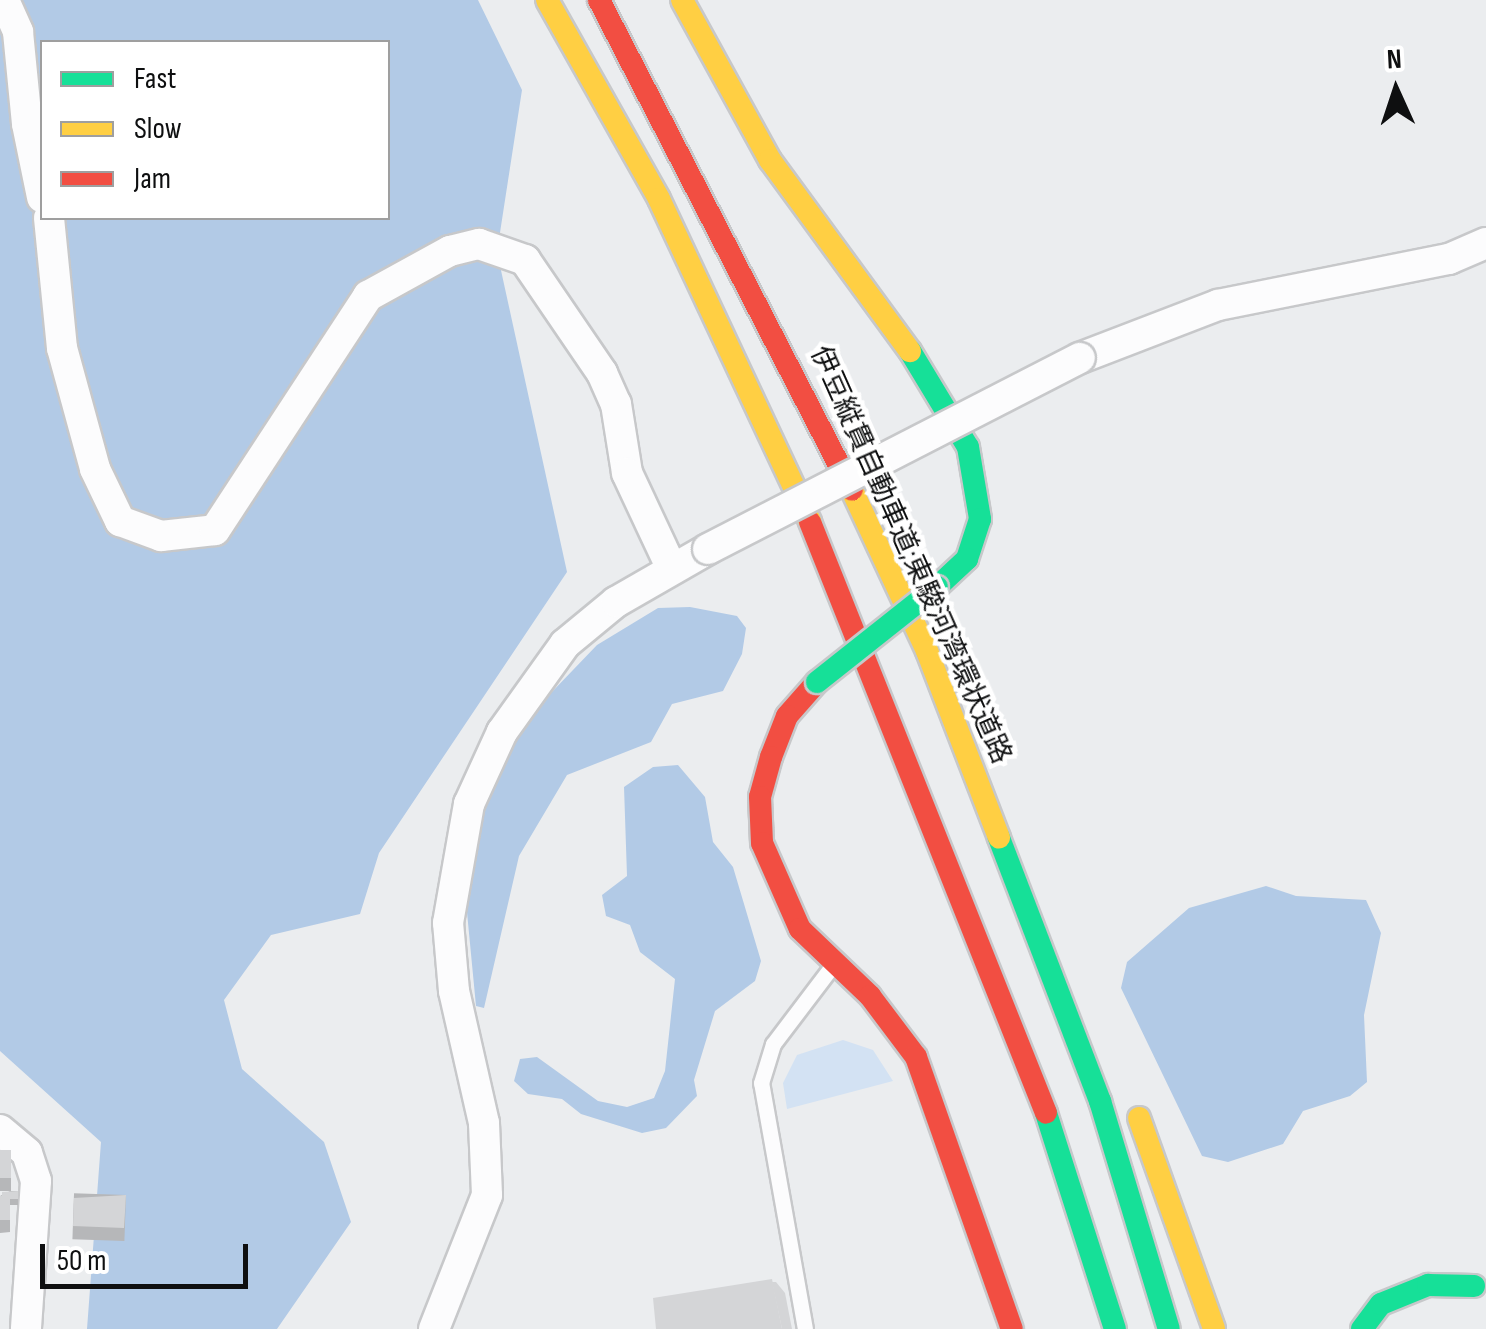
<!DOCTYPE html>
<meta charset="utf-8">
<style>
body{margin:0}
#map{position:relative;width:1486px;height:1329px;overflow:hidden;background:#ebedef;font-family:"Sofia Sans Condensed","Noto Sans JP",sans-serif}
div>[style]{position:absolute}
.green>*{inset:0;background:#d3e2f3}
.forest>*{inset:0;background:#b2cae6}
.roads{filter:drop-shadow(2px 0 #c7c8ca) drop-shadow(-2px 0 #c7c8ca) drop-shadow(0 2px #c7c8ca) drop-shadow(0 -2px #c7c8ca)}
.lane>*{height:15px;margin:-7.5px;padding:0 7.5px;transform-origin:7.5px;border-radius:7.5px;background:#fcfcfd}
.street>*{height:30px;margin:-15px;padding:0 15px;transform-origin:15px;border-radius:15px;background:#fcfcfd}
.fast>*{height:22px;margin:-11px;padding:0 11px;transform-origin:11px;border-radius:11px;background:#16e098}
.slow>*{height:22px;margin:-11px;padding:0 11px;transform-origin:11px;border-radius:11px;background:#ffcf43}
.jam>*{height:22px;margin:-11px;padding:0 11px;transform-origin:11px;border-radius:11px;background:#f24e42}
.bridges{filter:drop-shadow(2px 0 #c7c8ca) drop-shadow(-2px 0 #c7c8ca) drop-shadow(0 2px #c7c8ca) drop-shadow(0 -2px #c7c8ca)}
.street-bridge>*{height:30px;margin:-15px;padding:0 15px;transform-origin:15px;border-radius:15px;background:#fcfcfd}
.fast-bridge>*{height:22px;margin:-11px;padding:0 11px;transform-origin:11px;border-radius:11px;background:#16e098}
.wall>*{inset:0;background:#b6b7b9;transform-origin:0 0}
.building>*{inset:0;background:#d4d5d7;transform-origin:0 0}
span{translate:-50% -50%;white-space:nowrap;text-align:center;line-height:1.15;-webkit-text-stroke:9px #fff;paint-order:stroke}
.street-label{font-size:28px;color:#0e0f10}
.legend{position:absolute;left:40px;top:40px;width:350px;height:180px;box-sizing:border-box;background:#fff;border:2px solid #9f9f9f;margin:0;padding:12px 18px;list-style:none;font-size:30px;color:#0e0f10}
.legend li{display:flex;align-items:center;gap:20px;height:50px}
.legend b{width:50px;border:2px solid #9f9f9f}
.north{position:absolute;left:1346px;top:40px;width:100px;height:100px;-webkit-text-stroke:8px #fff;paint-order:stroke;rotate:357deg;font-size:28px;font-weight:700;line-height:40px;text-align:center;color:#0e0f10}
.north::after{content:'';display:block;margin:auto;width:35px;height:45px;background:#0e0f10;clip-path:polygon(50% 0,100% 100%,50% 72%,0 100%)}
.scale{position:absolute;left:40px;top:1244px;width:208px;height:45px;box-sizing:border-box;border:5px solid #0e0f10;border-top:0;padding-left:12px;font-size:30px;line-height:35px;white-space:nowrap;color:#0e0f10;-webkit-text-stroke:8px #fff;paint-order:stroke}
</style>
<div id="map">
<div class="green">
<div style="clip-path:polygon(843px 1040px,873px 1050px,893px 1081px,787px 1109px,783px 1083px,797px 1055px)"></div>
</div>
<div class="forest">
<div style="clip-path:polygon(evenodd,0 0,478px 0,522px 90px,497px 252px,567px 572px,379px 853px,360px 914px,271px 935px,224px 1000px,242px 1069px,324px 1142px,351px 1222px,277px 1329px,87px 1329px,101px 1142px,0 1051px,0 0,42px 42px,388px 42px,388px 218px,42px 218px,42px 42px)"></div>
<div style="clip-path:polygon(690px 607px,737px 616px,746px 628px,742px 654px,723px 691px,672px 704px,651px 742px,567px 775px,519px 856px,484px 1008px,476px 1006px,466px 902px,484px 806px,524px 721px,597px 645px,658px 608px)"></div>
<div style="clip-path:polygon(678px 765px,705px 797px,713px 842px,733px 867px,761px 961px,755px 981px,715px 1011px,694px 1080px,697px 1096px,666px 1128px,642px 1133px,581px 1114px,562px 1099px,528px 1094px,514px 1081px,520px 1059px,537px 1057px,598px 1101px,627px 1107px,654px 1098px,665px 1071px,675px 979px,640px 952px,630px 925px,606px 916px,602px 895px,627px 876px,624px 787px,653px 767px)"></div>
<div style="clip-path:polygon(1266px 886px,1296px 896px,1366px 900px,1381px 933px,1364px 1015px,1367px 1082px,1350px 1096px,1303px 1111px,1283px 1144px,1228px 1162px,1202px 1156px,1121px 988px,1127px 962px,1189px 908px)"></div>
</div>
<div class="roads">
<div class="lane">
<div style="left:805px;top:1329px;width:250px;rotate:-100.1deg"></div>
<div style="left:761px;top:1083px;width:41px;rotate:-72.9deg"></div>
<div style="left:773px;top:1044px;width:99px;rotate:-52.8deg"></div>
</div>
<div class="street">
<div style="left:4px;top:0;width:35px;rotate:66deg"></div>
<div style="left:18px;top:32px;width:92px;rotate:84.4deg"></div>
<div style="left:27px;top:124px;width:75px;rotate:78.4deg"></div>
<div style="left:49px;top:218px;width:131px;rotate:84.3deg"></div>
<div style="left:62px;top:348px;width:125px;rotate:74.7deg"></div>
<div style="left:95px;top:469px;width:58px;rotate:64.3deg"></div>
<div style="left:120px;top:521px;width:44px;rotate:20.1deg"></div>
<div style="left:161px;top:536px;width:54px;rotate:-6.3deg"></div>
<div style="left:215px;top:530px;width:280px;rotate:-56.8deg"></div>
<div style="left:368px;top:296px;width:94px;rotate:-28.8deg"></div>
<div style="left:450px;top:251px;width:30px;rotate:-14deg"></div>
<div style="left:479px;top:244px;width:49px;rotate:19.2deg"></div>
<div style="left:525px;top:260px;width:137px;rotate:55.7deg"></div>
<div style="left:602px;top:373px;width:34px;rotate:66deg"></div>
<div style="left:616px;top:404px;width:70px;rotate:80.9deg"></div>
<div style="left:627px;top:473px;width:106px;rotate:64.9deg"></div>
<div style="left:1080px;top:358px;width:148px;rotate:-21deg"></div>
<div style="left:1218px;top:305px;width:236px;rotate:-11.3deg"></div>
<div style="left:1449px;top:259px;width:40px;rotate:-23.4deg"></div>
<div style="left:0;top:1130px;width:35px;rotate:40deg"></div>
<div style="left:27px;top:1153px;width:29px;rotate:72deg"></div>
<div style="left:36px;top:1181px;width:148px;rotate:93.9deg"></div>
<div style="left:434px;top:1329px;width:144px;rotate:-68.4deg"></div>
<div style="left:487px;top:1195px;width:72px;rotate:-92.4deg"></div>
<div style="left:484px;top:1123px;width:135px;rotate:-102.8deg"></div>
<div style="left:454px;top:991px;width:68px;rotate:-95deg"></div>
<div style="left:448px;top:923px;width:121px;rotate:-80deg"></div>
<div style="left:469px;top:804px;width:79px;rotate:-65.4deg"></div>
<div style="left:502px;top:732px;width:108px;rotate:-54.4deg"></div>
<div style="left:565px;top:644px;width:66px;rotate:-39.5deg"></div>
<div style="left:616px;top:602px;width:106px;rotate:-29.9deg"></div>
</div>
<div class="fast">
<div style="left:910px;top:351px;width:112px;rotate:58.9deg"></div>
<div style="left:968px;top:447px;width:73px;rotate:80.5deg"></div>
<div style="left:980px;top:519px;width:42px;rotate:108deg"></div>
<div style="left:967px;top:559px;width:41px;rotate:137deg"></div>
<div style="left:999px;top:838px;width:282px;rotate:69deg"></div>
<div style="left:1100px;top:1101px;width:238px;rotate:73.2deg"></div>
<div style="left:1046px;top:1113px;width:227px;rotate:72.3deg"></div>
<div style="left:1362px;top:1329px;width:31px;rotate:-53deg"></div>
<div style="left:1381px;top:1304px;width:51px;rotate:-22deg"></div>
<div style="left:1428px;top:1285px;width:46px;rotate:1.2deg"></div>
</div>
<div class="slow">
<div style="left:547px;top:0;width:228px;rotate:60.6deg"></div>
<div style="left:659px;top:199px;width:357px;rotate:64.9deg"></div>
<div style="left:682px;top:0;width:183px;rotate:61.2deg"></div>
<div style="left:770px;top:160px;width:237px;rotate:53.8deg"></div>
<div style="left:852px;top:490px;width:178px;rotate:65deg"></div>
<div style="left:927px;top:651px;width:200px;rotate:68.9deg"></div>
<div style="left:1139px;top:1118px;width:224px;rotate:70.4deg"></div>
</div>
<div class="jam">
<div style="left:599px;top:0;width:551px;rotate:62.69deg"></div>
<div style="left:810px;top:522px;width:636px;rotate:68.23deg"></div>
<div style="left:817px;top:682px;width:45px;rotate:131.4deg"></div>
<div style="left:787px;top:716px;width:44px;rotate:111.3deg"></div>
<div style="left:771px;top:757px;width:41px;rotate:105.4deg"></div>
<div style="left:760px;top:797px;width:46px;rotate:87.5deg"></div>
<div style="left:762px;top:843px;width:94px;rotate:66.2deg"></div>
<div style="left:800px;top:929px;width:97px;rotate:43.7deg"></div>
<div style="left:870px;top:996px;width:76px;rotate:53deg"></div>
<div style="left:916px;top:1057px;width:288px;rotate:70.6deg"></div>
</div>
</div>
<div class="bridges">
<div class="street-bridge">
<div style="left:708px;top:549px;width:418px;rotate:-27.2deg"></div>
</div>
<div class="fast-bridge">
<div style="left:817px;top:682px;width:153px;rotate:-38.4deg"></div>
</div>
</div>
<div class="wall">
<div style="clip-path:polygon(0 1150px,11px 1150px,11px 1191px,18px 1191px,18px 1205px,10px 1205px,10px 1232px,0 1233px,0 1196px,10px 1191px,0 1191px)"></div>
<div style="left:126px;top:1195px;width:46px;height:52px;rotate:92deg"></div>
</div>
<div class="building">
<div style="left:0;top:1150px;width:11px;height:28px"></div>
<div style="clip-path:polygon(18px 1191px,18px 1199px,10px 1199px,10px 1196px,2px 1196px,2px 1192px)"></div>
<div style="clip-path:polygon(126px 1195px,124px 1228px,73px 1226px,74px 1198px)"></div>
<div style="left:0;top:1196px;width:10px;height:24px"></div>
<div style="clip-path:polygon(772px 1279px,782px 1329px,656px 1329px,653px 1298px)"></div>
<div style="clip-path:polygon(772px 1282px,776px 1282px,785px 1293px,792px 1329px,782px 1329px)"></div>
</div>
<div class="street-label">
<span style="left:910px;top:555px;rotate:66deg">伊豆縦貫自動車道;東駿河湾環状道路</span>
</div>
<ul class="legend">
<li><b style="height:12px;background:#16e098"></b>Fast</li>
<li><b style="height:12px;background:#ffcf43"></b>Slow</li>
<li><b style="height:12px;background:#f24e42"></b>Jam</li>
</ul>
<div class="north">N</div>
<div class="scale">50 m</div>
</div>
